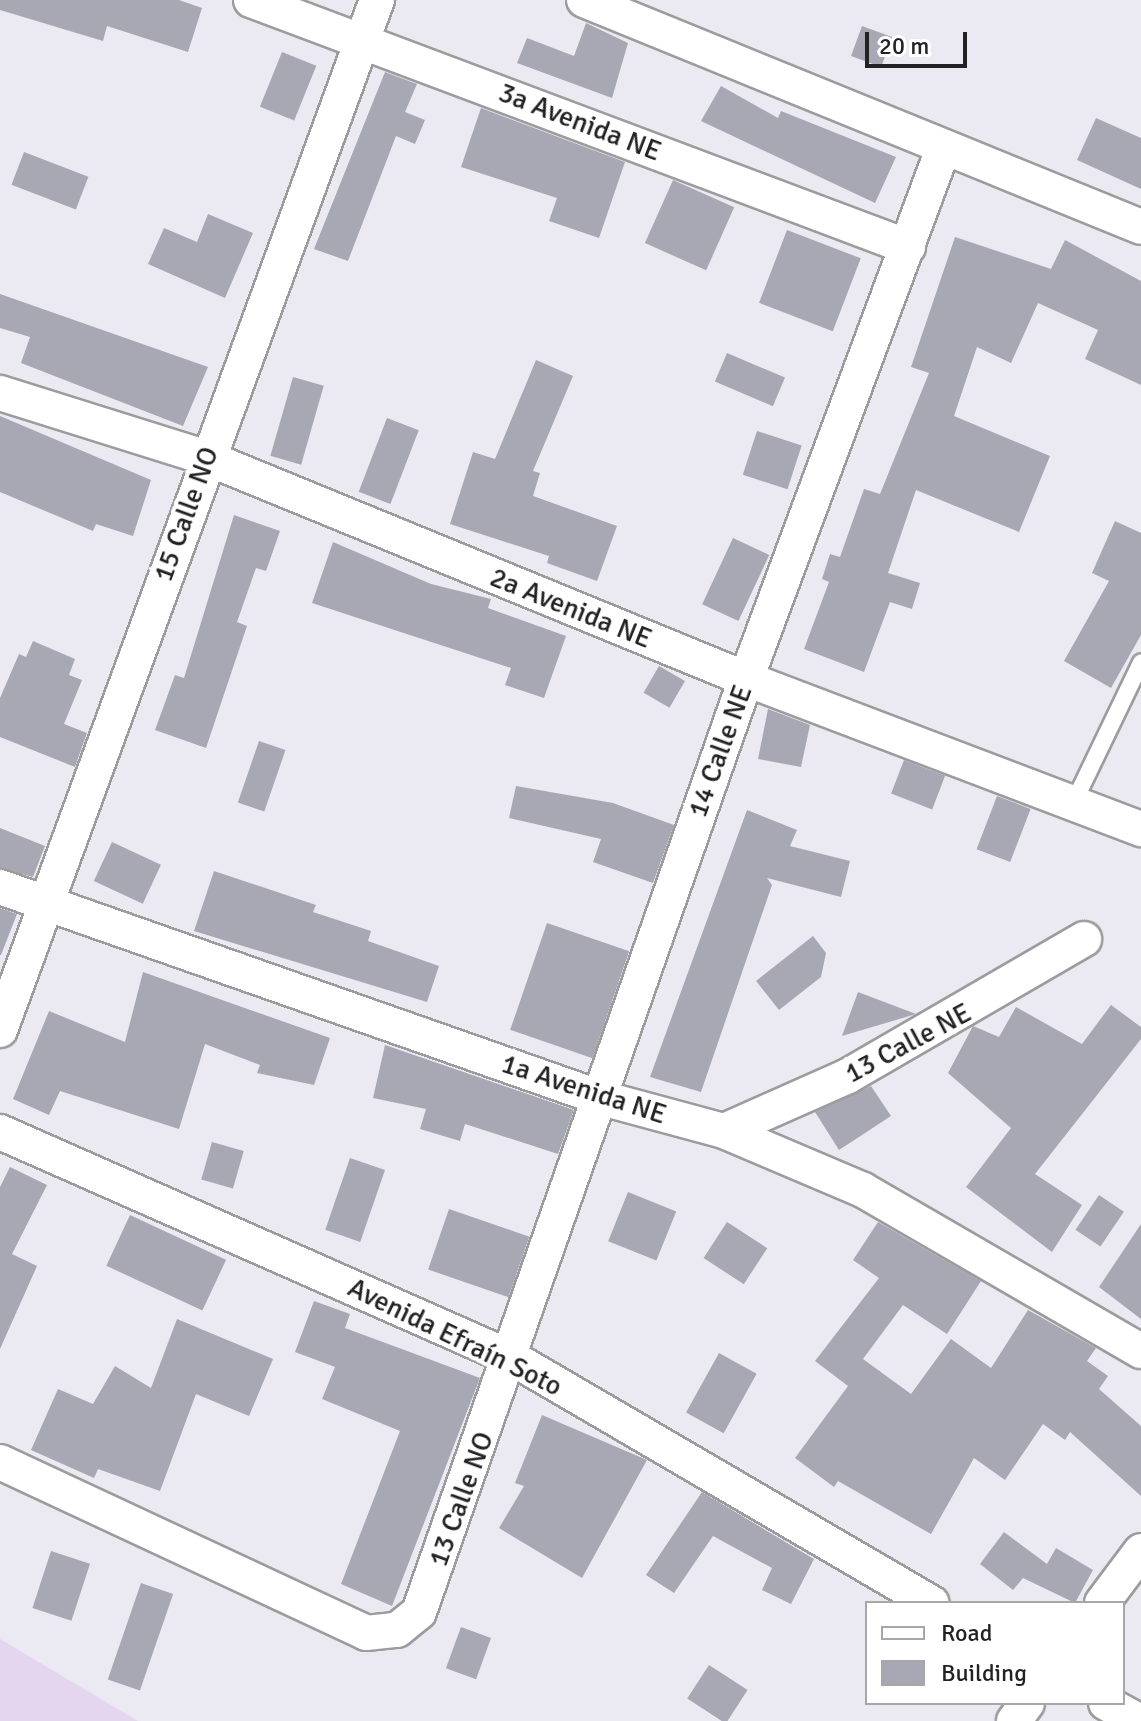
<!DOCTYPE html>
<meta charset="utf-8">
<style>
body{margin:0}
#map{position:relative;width:1141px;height:1721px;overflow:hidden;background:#ebe9f2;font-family:Signika,sans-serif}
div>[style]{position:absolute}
.farmland>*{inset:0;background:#e4d6ef}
.building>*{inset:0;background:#a8a8b4;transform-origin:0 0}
.roads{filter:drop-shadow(2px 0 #9c9c9c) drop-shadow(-2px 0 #9c9c9c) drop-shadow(0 2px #9c9c9c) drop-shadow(0 -2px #9c9c9c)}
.lane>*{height:16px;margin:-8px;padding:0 8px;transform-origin:8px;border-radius:8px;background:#fff}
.street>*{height:34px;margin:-17px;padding:0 17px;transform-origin:17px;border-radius:17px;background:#fff}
span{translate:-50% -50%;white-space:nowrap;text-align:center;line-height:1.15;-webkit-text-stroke:8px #fff;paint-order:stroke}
.street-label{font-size:28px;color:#222}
.legend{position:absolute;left:865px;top:1601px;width:260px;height:104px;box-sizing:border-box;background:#fff;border:2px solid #a7a7a7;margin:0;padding:10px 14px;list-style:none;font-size:24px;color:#222}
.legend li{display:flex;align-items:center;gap:16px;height:40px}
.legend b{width:40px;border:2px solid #a7a7a7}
.scale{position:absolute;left:865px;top:32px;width:102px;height:36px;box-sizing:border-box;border:4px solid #222;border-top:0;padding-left:10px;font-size:24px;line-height:28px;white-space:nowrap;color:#222;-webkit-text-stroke:6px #fff;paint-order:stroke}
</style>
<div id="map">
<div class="farmland">
<div style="clip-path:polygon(0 1639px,138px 1721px,0 1721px)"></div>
</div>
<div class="building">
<div style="clip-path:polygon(0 0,179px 0,202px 8px,188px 52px,107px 26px,103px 41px,0 10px)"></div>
<div style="clip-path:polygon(586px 23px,628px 43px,612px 98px,517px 63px,527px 38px,574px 56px)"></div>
<div style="left:862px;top:26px;width:32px;height:32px;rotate:20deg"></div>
<div style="left:282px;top:52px;width:37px;height:59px;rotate:22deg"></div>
<div style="clip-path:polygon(385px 72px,417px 84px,405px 112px,425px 120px,415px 144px,396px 136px,348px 261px,314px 249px)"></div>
<div style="clip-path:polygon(721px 86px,778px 118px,781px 111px,896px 157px,875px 203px,701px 121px)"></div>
<div style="clip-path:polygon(481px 108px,625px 162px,599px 238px,549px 221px,557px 198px,461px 167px)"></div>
<div style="clip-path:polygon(1096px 118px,1141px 138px,1141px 189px,1077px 160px)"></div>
<div style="left:24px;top:152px;width:69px;height:35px;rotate:21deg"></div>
<div style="left:673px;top:180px;width:67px;height:69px;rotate:24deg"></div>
<div style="clip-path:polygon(208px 214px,253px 233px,225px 298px,148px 264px,164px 228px,197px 242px)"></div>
<div style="left:787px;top:230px;width:79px;height:78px;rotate:21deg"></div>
<div style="clip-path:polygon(955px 237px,1051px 269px,1065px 240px,1141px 281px,1141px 385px,1085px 359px,1098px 330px,1038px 303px,1011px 363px,977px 347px,954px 416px,1050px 456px,1019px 532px,916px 490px,888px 573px,920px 583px,912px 609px,890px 602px,864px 672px,804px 649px,829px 582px,822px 579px,830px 554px,840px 557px,864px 489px,880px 494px,929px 373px,911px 367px)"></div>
<div style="clip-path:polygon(0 294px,208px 367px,183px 426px,21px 363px,30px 337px,0 328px)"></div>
<div style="left:727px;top:353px;width:63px;height:31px;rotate:23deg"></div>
<div style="clip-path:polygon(536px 360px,573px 376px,533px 471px,540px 473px,533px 496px,617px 526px,597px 581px,547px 563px,549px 556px,450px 524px,473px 452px,495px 459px)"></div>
<div style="left:293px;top:377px;width:32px;height:82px;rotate:16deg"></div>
<div style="clip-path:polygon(0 416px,151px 480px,133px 536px,96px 524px,93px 531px,0 492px)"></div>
<div style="left:387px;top:418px;width:34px;height:79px;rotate:21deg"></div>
<div style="left:757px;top:431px;width:47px;height:46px;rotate:18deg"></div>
<div style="clip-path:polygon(234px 515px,280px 531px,266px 571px,256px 568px,237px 622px,247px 626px,206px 748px,155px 730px,175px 675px,184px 678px)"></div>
<div style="clip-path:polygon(1115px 521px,1141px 533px,1141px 635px,1111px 688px,1064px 661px,1109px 581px,1092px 573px)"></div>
<div style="left:733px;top:538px;width:40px;height:73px;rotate:25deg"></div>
<div style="clip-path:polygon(333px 542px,431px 584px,491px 599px,488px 608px,566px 636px,544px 698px,505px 685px,511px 668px,312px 603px)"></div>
<div style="clip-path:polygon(33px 641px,75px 659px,69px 675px,82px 680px,64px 724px,87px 733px,75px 767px,0 737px,0 698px,19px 654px,26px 657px)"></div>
<div style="left:659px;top:666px;width:30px;height:31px;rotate:30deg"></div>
<div style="clip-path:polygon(768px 709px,810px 725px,801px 767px,758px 759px)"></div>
<div style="left:259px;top:741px;width:28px;height:65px;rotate:19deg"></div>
<div style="left:904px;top:760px;width:44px;height:36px;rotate:21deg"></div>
<div style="clip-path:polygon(516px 786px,613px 803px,674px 825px,653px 883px,593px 862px,601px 839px,509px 818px)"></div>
<div style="left:997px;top:796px;width:36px;height:57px;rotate:21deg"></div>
<div style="clip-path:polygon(747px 810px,797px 830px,790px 846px,850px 861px,841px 897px,767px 878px,772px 885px,701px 1092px,650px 1077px)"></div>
<div style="clip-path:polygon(0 828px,45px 846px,33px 877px,0 868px)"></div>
<div style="left:112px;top:842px;width:54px;height:43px;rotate:25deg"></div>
<div style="clip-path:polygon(214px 871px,316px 905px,313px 912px,371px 931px,368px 941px,439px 966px,427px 1002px,194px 931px)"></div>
<div style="clip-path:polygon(0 908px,17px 914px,1px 955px,0 955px)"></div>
<div style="left:547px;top:923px;width:87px;height:113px;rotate:19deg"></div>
<div style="clip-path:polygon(813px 936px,826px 953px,821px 977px,779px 1010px,756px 981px)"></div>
<div style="clip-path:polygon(143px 972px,330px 1038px,314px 1085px,257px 1073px,260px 1065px,205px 1044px,179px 1129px,60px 1091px,49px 1115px,13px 1099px,49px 1011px,125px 1042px)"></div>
<div style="clip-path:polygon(858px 992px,916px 1014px,842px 1036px)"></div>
<div style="clip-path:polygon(1111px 1005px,1141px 1027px,1141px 1039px,1035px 1174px,1082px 1205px,1052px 1252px,966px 1187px,1011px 1128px,948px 1073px,973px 1026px,999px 1037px,1016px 1007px,1082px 1044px)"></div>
<div style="clip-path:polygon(385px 1045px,574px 1110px,558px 1154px,465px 1124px,460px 1141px,420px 1129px,426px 1109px,373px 1098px)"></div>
<div style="clip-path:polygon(871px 1086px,891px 1116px,839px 1150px,815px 1112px)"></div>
<div style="left:212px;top:1142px;width:33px;height:39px;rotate:16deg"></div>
<div style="left:350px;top:1158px;width:37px;height:76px;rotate:19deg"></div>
<div style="clip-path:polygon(10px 1167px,47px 1185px,12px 1254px,37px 1266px,0 1349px,0 1187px)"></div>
<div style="left:628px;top:1192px;width:52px;height:53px;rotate:22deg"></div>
<div style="left:1099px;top:1195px;width:30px;height:42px;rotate:34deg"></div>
<div style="left:449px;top:1209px;width:85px;height:64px;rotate:19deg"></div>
<div style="left:130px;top:1215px;width:106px;height:56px;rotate:25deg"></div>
<div style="left:727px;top:1222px;width:48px;height:43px;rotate:33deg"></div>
<div style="clip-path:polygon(878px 1222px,981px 1281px,947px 1334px,903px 1305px,863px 1359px,911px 1394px,951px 1339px,991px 1368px,1028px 1310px,1096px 1348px,1087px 1361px,1108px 1376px,1099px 1389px,1141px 1426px,1141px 1496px,1070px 1432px,1065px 1440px,1043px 1424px,1005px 1480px,974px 1458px,931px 1534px,838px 1481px,834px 1487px,795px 1458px,848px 1386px,815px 1361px,879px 1278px,853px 1260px)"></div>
<div style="clip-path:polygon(1141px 1224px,1141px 1319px,1099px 1287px)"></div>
<div style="clip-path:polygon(314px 1301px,350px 1314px,345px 1328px,480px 1378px,392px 1606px,341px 1584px,400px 1431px,322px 1399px,335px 1367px,295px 1352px)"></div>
<div style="clip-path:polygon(177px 1319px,273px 1359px,249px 1416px,196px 1394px,160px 1491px,98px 1469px,94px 1478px,31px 1450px,58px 1389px,93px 1404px,115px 1366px,151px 1388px)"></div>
<div style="left:719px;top:1353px;width:43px;height:68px;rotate:29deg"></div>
<div style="clip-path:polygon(542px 1415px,647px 1460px,582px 1578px,499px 1528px,524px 1486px,515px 1483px)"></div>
<div style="clip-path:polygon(702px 1492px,814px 1559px,791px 1604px,762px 1590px,772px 1568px,713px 1536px,674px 1593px,646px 1575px)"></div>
<div style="clip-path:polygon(1004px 1532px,1047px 1564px,1056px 1548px,1093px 1570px,1075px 1603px,1023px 1578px,1013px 1590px,980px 1564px)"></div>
<div style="left:51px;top:1551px;width:41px;height:60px;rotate:18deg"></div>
<div style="left:141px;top:1583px;width:34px;height:102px;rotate:19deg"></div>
<div style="left:461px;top:1627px;width:32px;height:44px;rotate:20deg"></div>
<div style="left:709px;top:1665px;width:46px;height:40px;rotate:33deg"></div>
</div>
<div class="roads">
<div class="lane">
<div style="left:1073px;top:804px;width:157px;rotate:-64.3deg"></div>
</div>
<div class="street">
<div style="left:251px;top:0;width:702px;rotate:20.6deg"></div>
<div style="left:584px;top:0;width:601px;rotate:22.17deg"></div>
<div style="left:0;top:393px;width:217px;rotate:17.4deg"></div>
<div style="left:207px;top:458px;width:583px;rotate:22.29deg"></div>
<div style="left:746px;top:679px;width:423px;rotate:20.8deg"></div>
<div style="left:0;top:887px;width:634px;rotate:19.35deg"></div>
<div style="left:598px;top:1097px;width:131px;rotate:15.1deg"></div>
<div style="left:724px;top:1131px;width:151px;rotate:23deg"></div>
<div style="left:863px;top:1190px;width:321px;rotate:30.1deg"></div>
<div style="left:0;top:1030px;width:1097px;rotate:-69.9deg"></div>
<div style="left:724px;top:1131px;width:136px;rotate:-23.9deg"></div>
<div style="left:848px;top:1076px;width:273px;rotate:-30.1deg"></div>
<div style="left:0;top:1132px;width:560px;rotate:23.82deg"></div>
<div style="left:512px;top:1358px;width:486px;rotate:30.3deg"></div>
<div style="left:0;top:1462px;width:404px;rotate:25deg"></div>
<div style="left:366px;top:1633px;width:31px;rotate:-6deg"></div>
<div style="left:397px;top:1630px;width:28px;rotate:-39deg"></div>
<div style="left:419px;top:1612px;width:989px;rotate:-70.69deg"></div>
<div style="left:746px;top:679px;width:565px;rotate:-69.61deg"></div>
<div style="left:1102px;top:1603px;width:65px;rotate:-53.1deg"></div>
<div style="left:1106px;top:1703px;width:37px;rotate:29deg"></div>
<div style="left:1014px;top:1721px;width:22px;rotate:-54deg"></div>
</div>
</div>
<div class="street-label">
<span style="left:580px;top:122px;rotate:21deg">3a Avenida NE</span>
<span style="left:186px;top:514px;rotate:-70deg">15 Calle NO</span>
<span style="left:571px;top:608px;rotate:22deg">2a Avenida NE</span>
<span style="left:720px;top:751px;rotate:-70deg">14 Calle NE</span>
<span style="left:908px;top:1043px;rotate:-28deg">13 Calle NE</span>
<span style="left:584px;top:1089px;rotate:18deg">1a Avenida NE</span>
<span style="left:455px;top:1337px;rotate:26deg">Avenida Efraín Soto</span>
<span style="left:461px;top:1499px;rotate:-70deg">13 Calle NO</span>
</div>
<ul class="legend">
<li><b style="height:10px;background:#fff"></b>Road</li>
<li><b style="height:22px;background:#a8a8b4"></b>Building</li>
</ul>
<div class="scale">20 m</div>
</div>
